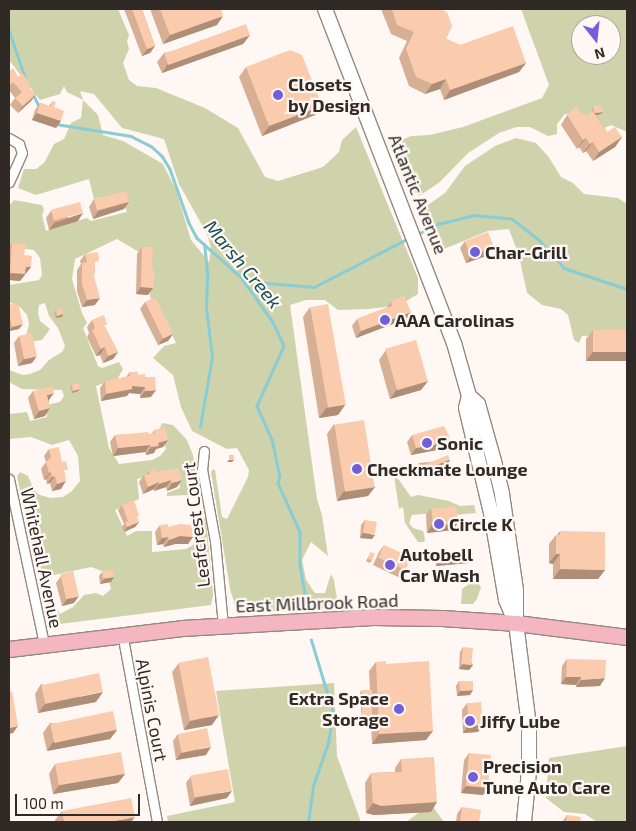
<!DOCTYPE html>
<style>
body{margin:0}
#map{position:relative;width:636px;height:831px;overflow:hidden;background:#fef7f3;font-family:"Exo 2",sans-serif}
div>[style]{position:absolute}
.green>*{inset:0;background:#cfd3ab}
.stream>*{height:2.5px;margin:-1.25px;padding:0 1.25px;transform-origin:1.25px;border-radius:1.25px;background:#8accd4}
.roads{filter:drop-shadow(1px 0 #97877d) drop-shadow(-1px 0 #97877d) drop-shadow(0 1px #97877d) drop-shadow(0 -1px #97877d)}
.street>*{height:9px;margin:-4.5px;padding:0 4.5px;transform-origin:4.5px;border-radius:4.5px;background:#fff}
.secondary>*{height:14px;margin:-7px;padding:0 7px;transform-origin:7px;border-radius:7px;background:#fff}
.primary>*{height:15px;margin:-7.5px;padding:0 7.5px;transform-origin:7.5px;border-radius:7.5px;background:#f4b7c2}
.wall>*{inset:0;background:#d7af94}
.shaded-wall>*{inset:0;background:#af8e78}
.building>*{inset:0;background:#facbac;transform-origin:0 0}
.dots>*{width:14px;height:14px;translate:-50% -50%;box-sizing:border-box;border:2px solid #fef7f3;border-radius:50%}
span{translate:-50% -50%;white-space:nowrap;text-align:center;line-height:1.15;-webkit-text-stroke:4.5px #fef7f3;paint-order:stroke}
.poi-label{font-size:18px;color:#302a26;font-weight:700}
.left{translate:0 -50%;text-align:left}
.right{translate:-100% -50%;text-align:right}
.street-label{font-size:18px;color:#302a26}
.water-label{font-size:19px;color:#134e54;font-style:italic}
.frame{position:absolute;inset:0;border:10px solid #302a26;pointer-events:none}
.north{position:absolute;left:571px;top:15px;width:50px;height:50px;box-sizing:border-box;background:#fef7f3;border:1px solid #aca5a1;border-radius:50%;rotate:164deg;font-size:14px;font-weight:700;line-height:20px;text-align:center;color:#302a26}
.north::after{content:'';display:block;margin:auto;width:18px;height:22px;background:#725ed8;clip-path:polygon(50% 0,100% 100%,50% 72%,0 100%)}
.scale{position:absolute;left:15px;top:794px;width:125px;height:22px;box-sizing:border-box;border:2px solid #302a26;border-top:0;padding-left:6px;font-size:15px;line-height:18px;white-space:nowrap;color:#302a26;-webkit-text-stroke:4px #fef7f3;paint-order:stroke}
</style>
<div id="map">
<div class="green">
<div style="clip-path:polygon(evenodd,9px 9px,118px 9px,129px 35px,127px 41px,129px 49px,123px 63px,129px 80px,137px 86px,156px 88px,205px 108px,238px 128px,265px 177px,278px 181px,323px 167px,339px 152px,342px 140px,356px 127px,418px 278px,418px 294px,403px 303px,398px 300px,385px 307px,368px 309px,338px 310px,325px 300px,306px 300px,290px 305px,317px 499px,322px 515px,328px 556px,311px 542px,302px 560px,306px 580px,315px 593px,325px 593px,331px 574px,334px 580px,337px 599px,330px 608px,247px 613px,235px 605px,230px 589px,211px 472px,213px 469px,215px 470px,222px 517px,227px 519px,248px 477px,249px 470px,237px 448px,227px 449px,192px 431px,181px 407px,173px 375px,153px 358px,164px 346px,176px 343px,165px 319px,150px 297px,151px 252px,139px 252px,117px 239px,75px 259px,72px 279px,82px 313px,87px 323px,83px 328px,98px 366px,102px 368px,119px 362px,123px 369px,118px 378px,96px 386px,109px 448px,119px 464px,152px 460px,160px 456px,166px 449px,160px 428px,162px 423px,173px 425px,187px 440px,193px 455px,198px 489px,195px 493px,188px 495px,167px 496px,167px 493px,180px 488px,178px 478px,171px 470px,137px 479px,139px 499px,115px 510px,127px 536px,136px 531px,152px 531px,152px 552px,186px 549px,193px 545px,198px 531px,199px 521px,201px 517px,206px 519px,213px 595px,211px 605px,52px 625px,47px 603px,47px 594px,51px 592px,53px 594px,56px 607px,60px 614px,73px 607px,84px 595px,96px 593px,103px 596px,111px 589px,107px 573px,91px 567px,44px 577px,38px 573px,17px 476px,20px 472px,28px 476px,34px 490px,40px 495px,50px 498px,63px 497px,72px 491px,80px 481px,78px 456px,69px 440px,52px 445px,31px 437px,9px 439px,9px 414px,27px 412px,30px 421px,47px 417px,47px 405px,60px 402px,64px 396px,62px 390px,22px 389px,9px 382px,9px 370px,23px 375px,30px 374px,40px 370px,49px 360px,62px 352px,65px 346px,58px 328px,49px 316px,45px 303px,39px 305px,38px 313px,40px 321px,50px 329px,42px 340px,29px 342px,26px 336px,29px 324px,27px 315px,20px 307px,9px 302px,9px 285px,39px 280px,42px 275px,40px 258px,34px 250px,9px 247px,9px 206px,14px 200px,42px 205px,44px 210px,42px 215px,46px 231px,87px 218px,91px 221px,127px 212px,120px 194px,94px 199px,89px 179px,36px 195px,18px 188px,24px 169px,36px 169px,44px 163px,54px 144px,64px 139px,71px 123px,81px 118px,83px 100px,67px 92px,64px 86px,60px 94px,40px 100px,9px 60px,9px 9px,80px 91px,94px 94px,122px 128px,164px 139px,179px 184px,207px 234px,211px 248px,209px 262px,191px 240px,176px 190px,163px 164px,123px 141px,103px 135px,98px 115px,83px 100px,80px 91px)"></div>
<div style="clip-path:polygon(evenodd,521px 9px,627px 9px,627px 132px,611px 125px,600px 130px,576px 115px,565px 114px,557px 124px,557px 134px,548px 136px,530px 127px,517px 127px,499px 133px,468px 153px,440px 182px,419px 196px,412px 189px,397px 142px,411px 136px,430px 135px,463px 127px,542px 98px,549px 85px,521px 9px,581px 25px,611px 25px,611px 55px,581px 55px,581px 25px)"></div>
<div style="clip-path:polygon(516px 138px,536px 143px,548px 156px,561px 177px,573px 183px,584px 194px,618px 198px,627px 204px,627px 335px,582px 336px,579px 343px,574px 340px,568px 315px,561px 309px,542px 305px,527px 293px,519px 256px,509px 229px,488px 231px,439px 251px,423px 214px,425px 207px,445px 193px,465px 166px,495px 146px)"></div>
<div style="clip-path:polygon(394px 476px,399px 480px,411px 497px,418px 495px,449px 501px,460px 506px,474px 505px,476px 513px,455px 515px,449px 512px,412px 515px,409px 523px,413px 528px,423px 531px,425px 539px,424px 542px,418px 542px,405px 523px,403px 507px,399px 509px)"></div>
<div style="clip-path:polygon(475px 580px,481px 587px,477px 599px,473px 604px,461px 604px,462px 589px)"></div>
<div style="clip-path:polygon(334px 683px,337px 756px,361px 822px,168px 822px,167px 816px,235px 802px,216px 691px)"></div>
<div style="clip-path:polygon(627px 746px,627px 822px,597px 822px,585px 814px,564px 812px,546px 798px,549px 758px)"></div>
<div style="clip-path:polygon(431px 804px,444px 822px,406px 822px)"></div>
</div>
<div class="stream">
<div style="left:9px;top:30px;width:50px;rotate:71.2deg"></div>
<div style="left:34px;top:96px;width:11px;rotate:63deg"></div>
<div style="left:56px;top:124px;width:76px;rotate:9.1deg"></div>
<div style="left:131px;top:136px;width:22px;rotate:27deg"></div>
<div style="left:151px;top:146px;width:15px;rotate:42deg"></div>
<div style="left:162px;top:156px;width:15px;rotate:58deg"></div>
<div style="left:170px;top:169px;width:57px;rotate:70.6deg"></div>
<div style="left:189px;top:223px;width:17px;rotate:62deg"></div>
<div style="left:197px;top:238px;width:59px;rotate:41.6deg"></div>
<div style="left:241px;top:277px;width:55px;rotate:54.6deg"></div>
<div style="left:273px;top:322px;width:26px;rotate:65deg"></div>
<div style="left:284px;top:346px;width:66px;rotate:114.2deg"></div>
<div style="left:257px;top:406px;width:36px;rotate:66deg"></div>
<div style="left:272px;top:439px;width:38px;rotate:78deg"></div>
<div style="left:280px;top:476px;width:7px;rotate:106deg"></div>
<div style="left:278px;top:483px;width:54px;rotate:65.8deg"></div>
<div style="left:300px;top:532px;width:33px;rotate:90deg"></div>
<div style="left:300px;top:565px;width:34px;rotate:80deg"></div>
<div style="left:416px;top:235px;width:25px;rotate:-27deg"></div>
<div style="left:438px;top:224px;width:36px;rotate:-14deg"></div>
<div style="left:473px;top:215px;width:38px;rotate:5deg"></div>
<div style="left:511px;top:218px;width:37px;rotate:38deg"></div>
<div style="left:540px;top:241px;width:36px;rotate:48deg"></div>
<div style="left:564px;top:268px;width:66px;rotate:18.4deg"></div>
<div style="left:241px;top:277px;width:27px;rotate:13deg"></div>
<div style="left:267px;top:283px;width:47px;rotate:4.9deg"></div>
<div style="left:314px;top:287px;width:107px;rotate:-27.3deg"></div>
<div style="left:200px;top:427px;width:71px;rotate:-80.3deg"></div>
<div style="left:212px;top:357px;width:49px;rotate:-97deg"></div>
<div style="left:206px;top:308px;width:36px;rotate:-88deg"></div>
<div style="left:207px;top:272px;width:27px;rotate:-96deg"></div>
<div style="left:308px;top:822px;width:36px;rotate:-82deg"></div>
<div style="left:313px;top:786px;width:46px;rotate:-70.8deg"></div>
<div style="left:328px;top:743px;width:30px;rotate:-81deg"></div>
<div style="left:333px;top:713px;width:76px;rotate:-106.8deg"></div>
</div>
<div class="roads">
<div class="street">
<div style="left:9px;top:138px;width:12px;rotate:31deg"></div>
<div style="left:19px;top:144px;width:9px;rotate:72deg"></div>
<div style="left:22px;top:153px;width:32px;rotate:114deg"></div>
<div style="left:204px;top:451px;width:18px;rotate:96deg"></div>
<div style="left:202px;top:469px;width:73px;rotate:79.8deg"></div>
<div style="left:215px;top:541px;width:84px;rotate:84.6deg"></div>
<div style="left:9px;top:479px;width:169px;rotate:78deg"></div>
<div style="left:122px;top:633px;width:192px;rotate:79.5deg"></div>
</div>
<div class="secondary">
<div style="left:325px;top:9px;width:358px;rotate:68.9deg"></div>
<div style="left:454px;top:343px;width:55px;rotate:74.2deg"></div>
<div style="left:469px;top:396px;width:12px;rotate:104deg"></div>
<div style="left:466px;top:408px;width:108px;rotate:76.6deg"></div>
<div style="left:491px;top:513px;width:88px;rotate:80.2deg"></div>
<div style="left:506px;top:600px;width:25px;rotate:67deg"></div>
<div style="left:469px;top:396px;width:12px;rotate:42deg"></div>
<div style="left:478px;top:404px;width:59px;rotate:74.3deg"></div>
<div style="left:494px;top:461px;width:34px;rotate:76deg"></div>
<div style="left:502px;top:494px;width:97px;rotate:81.7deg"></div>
<div style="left:516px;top:590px;width:33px;rotate:90deg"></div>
<div style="left:516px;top:623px;width:104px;rotate:82.8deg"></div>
<div style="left:529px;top:726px;width:45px;rotate:90deg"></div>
<div style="left:529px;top:771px;width:51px;rotate:95.6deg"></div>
</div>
<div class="primary">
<div style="left:9px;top:649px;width:174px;rotate:-6.9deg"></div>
<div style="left:182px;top:628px;width:191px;rotate:-3.3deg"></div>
<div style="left:373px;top:617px;width:69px;rotate:0.8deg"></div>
<div style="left:442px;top:618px;width:74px;rotate:3.9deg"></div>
<div style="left:516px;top:623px;width:112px;rotate:7.2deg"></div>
</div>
</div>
<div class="wall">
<div style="clip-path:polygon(124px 9px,142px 9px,155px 46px,150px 53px,142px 56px)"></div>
<div style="clip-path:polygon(150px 9px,221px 9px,217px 25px,163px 44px)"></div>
<div style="clip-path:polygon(381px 9px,440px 9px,446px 39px,460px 45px,526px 63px,519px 72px,444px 100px,440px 89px,425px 94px,409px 86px,399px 58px,407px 41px,391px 34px)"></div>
<div style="clip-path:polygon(250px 35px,243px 44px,162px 73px,157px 62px,164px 53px)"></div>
<div style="clip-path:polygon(246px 67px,322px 106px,315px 115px,262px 136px,239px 77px)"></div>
<div style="clip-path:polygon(9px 72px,31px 86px,29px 89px,36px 94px,31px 101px,18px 113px,10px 105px,15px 98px,9px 90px)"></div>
<div style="clip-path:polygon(53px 101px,54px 107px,61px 121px,56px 128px,32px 120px,35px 110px,40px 103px,49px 106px)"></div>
<div style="clip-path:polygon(593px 107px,601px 114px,596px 115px,607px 132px,622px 137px,615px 147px,593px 161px,586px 151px,583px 153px,579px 147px,577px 149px,561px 125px,567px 115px,582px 115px,586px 116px,592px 112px,592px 109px)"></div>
<div style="clip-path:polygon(94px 199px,129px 202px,124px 209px,93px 219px,89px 207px)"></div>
<div style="clip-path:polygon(51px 211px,78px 221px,49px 230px,46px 218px)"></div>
<div style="clip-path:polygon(465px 241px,494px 247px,489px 255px,466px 263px,460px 248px)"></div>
<div style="clip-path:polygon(12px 243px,24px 255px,31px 267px,20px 281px,9px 280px,9px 247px)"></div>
<div style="clip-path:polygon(142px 247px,152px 267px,153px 288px,148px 295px,136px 294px,137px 254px)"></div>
<div style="clip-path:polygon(85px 254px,95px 268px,94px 276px,95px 305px,82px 307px,77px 291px,77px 270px,81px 264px,80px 261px)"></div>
<div style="clip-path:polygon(391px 301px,406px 319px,356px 338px,352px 326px,357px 319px,386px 308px)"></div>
<div style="clip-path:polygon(145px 302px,173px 334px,168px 341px,158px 345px,140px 309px)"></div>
<div style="clip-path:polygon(9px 305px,19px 329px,9px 331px)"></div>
<div style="clip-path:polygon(310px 307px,345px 405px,338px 415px,319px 418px,303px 317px)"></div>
<div style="clip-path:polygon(56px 310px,62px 317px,56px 318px,54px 313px)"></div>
<div style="clip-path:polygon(92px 320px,105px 327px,118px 352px,113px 359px,103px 363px,100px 355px,96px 356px,87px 337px,89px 333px,87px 327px)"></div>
<div style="clip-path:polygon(593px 330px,627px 330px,586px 361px,586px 339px)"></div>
<div style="clip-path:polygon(19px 336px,32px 363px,18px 366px,14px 343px)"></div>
<div style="clip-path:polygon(386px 350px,428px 381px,421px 390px,390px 399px,379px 360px)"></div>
<div style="clip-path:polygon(130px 372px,145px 377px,151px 397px,140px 398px,140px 394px,129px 393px,127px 396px,101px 401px,100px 388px,105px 381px,126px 377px)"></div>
<div style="clip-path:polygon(72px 385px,78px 391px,72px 393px,70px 387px)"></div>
<div style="clip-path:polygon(33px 391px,49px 400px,49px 401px,45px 416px,34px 419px,28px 398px)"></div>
<div style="clip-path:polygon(334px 424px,375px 487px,368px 496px,337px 501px,327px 434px)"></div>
<div style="clip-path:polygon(154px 430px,168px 440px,163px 447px,156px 449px,154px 453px,146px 455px,145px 452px,113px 456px,110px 442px,115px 435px,149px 434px,152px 434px)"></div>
<div style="clip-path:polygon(412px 435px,442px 449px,411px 455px,407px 442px)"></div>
<div style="clip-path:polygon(49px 449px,65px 474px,61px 489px,52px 491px,50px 483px,47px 484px,46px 479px,44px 480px,41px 469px,46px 462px,44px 456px)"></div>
<div style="clip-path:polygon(450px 460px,447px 465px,418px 473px,416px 468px,419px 463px)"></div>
<div style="clip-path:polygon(167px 469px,177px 487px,167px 491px,166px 487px,154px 491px,154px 489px,143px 494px,139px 482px,144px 475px,147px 474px,149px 471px,156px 472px)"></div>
<div style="clip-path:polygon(122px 505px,139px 522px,135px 527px,124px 532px,122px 527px,124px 524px,118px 510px)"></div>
<div style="clip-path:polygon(431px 508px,453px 530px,427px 533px,426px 515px)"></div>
<div style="clip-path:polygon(365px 520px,372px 539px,360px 538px,361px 525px)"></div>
<div style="clip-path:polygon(160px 525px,168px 527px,193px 537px,188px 544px,175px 544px,164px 547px,163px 544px,157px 545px,155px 532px)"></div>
<div style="clip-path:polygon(560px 531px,605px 570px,598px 579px,553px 579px,553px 564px,549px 563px,549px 544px,556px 535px,557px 535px)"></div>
<div style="clip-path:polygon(384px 545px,405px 571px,400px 578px,373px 565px,379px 552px)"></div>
<div style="clip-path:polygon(371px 552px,372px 560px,370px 563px,366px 561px)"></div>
<div style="clip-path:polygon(438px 552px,469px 563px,436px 566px,435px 557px)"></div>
<div style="clip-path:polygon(102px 572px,111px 582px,100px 584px,99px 576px)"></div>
<div style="clip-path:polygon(61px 576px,74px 603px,62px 606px,56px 583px)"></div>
<div style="clip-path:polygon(463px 647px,473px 665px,469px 670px,459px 669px,460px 652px)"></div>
<div style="clip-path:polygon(567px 659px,600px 686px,576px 687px,576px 685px,561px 684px,562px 666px)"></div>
<div style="clip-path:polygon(376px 662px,386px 664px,426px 740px,372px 744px,371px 723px,362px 724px,360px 693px,362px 690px,370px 690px,369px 671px)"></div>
<div style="clip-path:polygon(179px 663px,212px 725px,184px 730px,172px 672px)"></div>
<div style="clip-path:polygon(459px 681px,470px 695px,457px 696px,456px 686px)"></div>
<div style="clip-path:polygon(41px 684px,96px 702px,38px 713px,35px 694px)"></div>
<div style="clip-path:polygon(467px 703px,483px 725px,478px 732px,463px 733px,462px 710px)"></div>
<div style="clip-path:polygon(50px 723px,117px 730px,110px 739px,47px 751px,43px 733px)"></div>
<div style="clip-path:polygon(178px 734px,206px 755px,176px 760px,173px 741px)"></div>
<div style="clip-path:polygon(469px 753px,488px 788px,483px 795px,461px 793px,464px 760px)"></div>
<div style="clip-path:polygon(401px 759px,431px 812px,374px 815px,366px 813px,365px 783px,371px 773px,395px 772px,395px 768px)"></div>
<div style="clip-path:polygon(55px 764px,125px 774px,118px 783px,53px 794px,49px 774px)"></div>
<div style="clip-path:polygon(191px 776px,227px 798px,190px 806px,186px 783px)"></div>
<div style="clip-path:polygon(462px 807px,479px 822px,456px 822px,457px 814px)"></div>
<div style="clip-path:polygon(62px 811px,131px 822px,55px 822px,55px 820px)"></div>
<div style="clip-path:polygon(567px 815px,580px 822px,562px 822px)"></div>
</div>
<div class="shaded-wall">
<div style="clip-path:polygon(223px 16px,217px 25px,163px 44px,170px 35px)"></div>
<div style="clip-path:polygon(250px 35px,243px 44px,162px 73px,168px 64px)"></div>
<div style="clip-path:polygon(155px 46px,150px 53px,142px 56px,147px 49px)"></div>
<div style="clip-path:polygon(526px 63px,519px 72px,444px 100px,450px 90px)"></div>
<div style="clip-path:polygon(446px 79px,440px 89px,425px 94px,432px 84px)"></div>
<div style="clip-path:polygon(36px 94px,31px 101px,18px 113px,23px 106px)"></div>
<div style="clip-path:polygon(322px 106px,315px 115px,262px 136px,269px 126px)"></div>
<div style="clip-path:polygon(603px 112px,601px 114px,593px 116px,595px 113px)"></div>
<div style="clip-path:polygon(37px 113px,61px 121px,56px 128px,32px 120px)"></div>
<div style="clip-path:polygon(622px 137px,615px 147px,593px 161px,599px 152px)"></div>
<div style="clip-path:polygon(586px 138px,579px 147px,577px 149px,583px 140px)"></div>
<div style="clip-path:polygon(593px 142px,586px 151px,583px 153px,590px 144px)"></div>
<div style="clip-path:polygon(129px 202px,124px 209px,93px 219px,98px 211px)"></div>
<div style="clip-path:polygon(83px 213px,78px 221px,49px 230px,54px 223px)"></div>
<div style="clip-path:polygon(494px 247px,489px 255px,466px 263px,471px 256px)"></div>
<div style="clip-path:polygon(26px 267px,31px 267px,20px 281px,9px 280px,9px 275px,10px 273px)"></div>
<div style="clip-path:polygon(141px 287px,153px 288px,148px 295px,136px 294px)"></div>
<div style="clip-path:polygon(100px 298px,95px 305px,82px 307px,87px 300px)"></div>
<div style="clip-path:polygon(411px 312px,406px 319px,356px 338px,361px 331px)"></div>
<div style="clip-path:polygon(63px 314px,62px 317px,56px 318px,57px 316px)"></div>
<div style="clip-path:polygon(23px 324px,19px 329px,9px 331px,12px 327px)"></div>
<div style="clip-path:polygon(173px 334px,168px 341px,158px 345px,163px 338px)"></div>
<div style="clip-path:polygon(105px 347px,100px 355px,96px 356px,101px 349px)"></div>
<div style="clip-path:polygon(118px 352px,113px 359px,103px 363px,108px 356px)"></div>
<div style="clip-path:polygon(593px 352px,627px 352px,627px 361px,586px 361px)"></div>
<div style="clip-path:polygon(37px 356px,32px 363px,18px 366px,24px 359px)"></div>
<div style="clip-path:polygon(428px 381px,421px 390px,390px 399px,397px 389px)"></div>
<div style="clip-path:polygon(132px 386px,145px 387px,140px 394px,129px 393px,127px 396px,101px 401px,106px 394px)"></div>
<div style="clip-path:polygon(80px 389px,78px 391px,72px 393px,73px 391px)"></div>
<div style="clip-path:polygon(156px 390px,151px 397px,140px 398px,145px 391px)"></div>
<div style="clip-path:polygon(54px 393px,49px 400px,42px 402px,47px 395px)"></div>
<div style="clip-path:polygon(345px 405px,338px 415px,319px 418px,326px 408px)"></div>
<div style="clip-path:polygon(50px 408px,45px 416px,34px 419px,39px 411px)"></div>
<div style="clip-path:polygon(168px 440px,163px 447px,156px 449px,154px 453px,146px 455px,151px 447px,158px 443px)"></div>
<div style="clip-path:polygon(447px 442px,442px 449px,411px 455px,416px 448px)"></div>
<div style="clip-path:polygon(150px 445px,145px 452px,113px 456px,118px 448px)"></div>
<div style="clip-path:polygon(229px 460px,234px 460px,232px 462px,227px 462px)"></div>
<div style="clip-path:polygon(450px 460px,447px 465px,418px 473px,421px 468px)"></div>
<div style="clip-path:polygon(51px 472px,46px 479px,44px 480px,49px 473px)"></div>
<div style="clip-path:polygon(55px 476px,50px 483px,47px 484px,52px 477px)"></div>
<div style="clip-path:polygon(171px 480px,166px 487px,154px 491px,159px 484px)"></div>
<div style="clip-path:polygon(182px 480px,177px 487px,167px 491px,172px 483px)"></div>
<div style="clip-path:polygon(66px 481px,61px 489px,52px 491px,57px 484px)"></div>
<div style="clip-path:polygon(159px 482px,154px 489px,143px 494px,148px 487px)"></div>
<div style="clip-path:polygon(375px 487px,368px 496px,337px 501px,344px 491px)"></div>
<div style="clip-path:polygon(139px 522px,135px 527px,124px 532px,127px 527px)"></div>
<div style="clip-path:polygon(458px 523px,453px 530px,427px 533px,432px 525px)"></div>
<div style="clip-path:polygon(363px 533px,375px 535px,372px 539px,360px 538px)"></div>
<div style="clip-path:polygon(180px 536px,193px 537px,188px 544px,175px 544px,164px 547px,169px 540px)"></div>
<div style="clip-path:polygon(168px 537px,163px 544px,157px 545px,162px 538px)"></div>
<div style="clip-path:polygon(556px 554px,560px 554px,553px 564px,549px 563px)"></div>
<div style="clip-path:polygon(473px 558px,469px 563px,436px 566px,439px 561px)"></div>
<div style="clip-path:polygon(560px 569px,605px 570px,598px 579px,553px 579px)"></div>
<div style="clip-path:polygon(114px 577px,111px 582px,100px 584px,104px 579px)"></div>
<div style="clip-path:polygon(79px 596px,74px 603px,62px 606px,67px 599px)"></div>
<div style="clip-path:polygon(463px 664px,473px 665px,469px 670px,459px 669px)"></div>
<div style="clip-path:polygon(566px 677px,581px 677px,576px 685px,561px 684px)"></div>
<div style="clip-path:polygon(605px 678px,600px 686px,576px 687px,581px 680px)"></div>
<div style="clip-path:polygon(473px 690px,470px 695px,457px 696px,460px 691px)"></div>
<div style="clip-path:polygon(103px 692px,96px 702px,38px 713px,45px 704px)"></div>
<div style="clip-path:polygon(219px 715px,212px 725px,184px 730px,190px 721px)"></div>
<div style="clip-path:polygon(364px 721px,371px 721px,371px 723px,362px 724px)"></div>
<div style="clip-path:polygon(483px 725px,478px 732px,463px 733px,468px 726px)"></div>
<div style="clip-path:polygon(18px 726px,13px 733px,9px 734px,9px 728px)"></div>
<div style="clip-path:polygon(117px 730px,110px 739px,47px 751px,53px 742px)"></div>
<div style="clip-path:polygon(433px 731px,426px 740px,372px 744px,379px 734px)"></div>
<div style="clip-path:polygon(211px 747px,206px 755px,176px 760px,181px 753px)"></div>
<div style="clip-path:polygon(125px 774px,118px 783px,53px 794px,59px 785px)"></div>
<div style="clip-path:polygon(466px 786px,488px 788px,483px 795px,461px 793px)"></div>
<div style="clip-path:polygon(232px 791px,227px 798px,190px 806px,195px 798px)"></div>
<div style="clip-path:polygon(437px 802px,431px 812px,374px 815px,366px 813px,373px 803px)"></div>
<div style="clip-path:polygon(135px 817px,131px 822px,109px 822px)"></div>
</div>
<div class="building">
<div style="clip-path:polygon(132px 9px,142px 9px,155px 46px,147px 49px)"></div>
<div style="clip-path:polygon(160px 9px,221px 9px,223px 16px,170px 35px)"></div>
<div style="clip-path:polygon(392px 9px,440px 9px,447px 12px,452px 26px,446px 39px,460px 45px,513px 26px,526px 63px,450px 90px,446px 79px,432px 84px,416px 77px,406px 49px,414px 32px,397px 25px)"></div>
<div style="left:246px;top:24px;width:12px;height:87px;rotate:70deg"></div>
<div style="clip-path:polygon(290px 50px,302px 55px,322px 106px,269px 126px,246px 67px)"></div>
<div style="clip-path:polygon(13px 68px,18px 77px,22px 73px,24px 75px,31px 86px,29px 88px,36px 94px,23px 106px,15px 98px,22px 92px,13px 82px,9px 86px,9px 72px)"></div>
<div style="clip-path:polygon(53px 101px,56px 102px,54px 107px,64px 111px,61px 121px,37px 113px,40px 103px,51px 106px)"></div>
<div style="clip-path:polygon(601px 105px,603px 112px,595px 113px,593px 107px)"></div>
<div style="clip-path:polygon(576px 106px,582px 115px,584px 113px,586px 116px,593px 111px,607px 132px,615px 127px,622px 137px,599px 152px,593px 142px,590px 144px,586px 138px,583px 140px,567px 115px)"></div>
<div style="left:126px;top:191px;width:11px;height:33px;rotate:75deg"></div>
<div style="left:80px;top:202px;width:11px;height:30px;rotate:75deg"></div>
<div style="left:488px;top:232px;width:16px;height:25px;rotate:68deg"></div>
<div style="clip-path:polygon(12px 243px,26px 244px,24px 255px,32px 256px,31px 267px,26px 267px,25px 274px,10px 273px)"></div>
<div style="clip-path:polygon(142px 247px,153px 247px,152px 267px,155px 274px,153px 288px,141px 287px)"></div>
<div style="clip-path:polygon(98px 252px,99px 261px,95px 262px,94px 276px,100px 298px,87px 300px,82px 284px,82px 263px,87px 262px,85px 254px)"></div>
<div style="clip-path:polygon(404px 296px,411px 312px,361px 331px,357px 319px,392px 306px,391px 301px)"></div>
<div style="left:155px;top:297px;width:41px;height:11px;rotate:64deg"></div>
<div style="clip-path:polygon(18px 303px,23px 324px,12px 327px,9px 315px,9px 305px)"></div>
<div style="left:328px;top:304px;width:102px;height:18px;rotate:80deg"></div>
<div style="clip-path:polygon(62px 308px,63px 314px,57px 316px,56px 310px)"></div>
<div style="clip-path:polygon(104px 315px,107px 324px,104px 326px,118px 352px,108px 356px,105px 347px,101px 349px,92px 330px,95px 328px,92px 320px)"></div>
<div style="left:593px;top:330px;width:34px;height:22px"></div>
<div style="left:32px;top:333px;width:24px;height:13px;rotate:78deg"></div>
<div style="left:416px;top:340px;width:43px;height:32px;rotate:74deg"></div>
<div style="clip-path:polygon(130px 372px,138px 372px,138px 375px,145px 374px,145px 377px,155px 377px,156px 390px,145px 391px,145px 387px,132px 386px,132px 389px,106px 394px,105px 381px,130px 376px)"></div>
<div style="clip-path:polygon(79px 383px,80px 389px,73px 391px,72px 385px)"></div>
<div style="clip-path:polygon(53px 386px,54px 393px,47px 395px,50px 408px,39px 411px,33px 391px)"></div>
<div style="left:364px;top:420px;width:68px;height:30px;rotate:81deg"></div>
<div style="clip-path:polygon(444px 426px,450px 438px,447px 442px,416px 448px,412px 435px)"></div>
<div style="clip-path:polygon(165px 427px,168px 440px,158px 443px,159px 446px,151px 447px,150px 445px,118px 448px,115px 435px,148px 432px,149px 434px,155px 433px,154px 430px)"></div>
<div style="clip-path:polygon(59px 447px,62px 462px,66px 461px,68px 470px,64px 470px,66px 481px,57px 484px,55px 476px,52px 477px,51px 472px,49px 473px,46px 462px,51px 457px,49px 449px)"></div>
<div style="left:229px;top:455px;width:5px;height:5px"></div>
<div style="left:448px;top:455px;width:5px;height:30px;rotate:68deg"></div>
<div style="clip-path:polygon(178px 468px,182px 480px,172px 483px,171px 480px,159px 484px,159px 482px,148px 487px,144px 475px,150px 474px,149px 471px,155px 469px,156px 472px,167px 469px,168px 471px)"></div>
<div style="clip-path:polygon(134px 500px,139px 516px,137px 517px,139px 522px,127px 527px,125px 522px,128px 521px,122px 505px)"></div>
<div style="left:456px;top:506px;width:17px;height:25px;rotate:83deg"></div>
<div style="left:365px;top:520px;width:12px;height:13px;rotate:9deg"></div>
<div style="clip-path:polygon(168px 524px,168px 527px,180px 524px,191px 525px,193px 537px,180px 536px,169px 540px,168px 537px,162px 538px,160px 525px)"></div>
<div style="clip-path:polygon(560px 531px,605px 532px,605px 570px,560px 569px,560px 554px,556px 554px,556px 535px,560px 535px)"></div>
<div style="left:384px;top:545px;width:30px;height:14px;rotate:24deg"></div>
<div style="left:472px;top:549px;width:9px;height:34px;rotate:84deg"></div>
<div style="clip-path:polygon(371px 552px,375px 554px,372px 560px,368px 559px)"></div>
<div style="left:113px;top:570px;width:7px;height:11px;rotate:82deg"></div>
<div style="left:73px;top:571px;width:26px;height:13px;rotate:77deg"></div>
<div style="left:463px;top:647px;width:10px;height:17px;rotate:6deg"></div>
<div style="left:208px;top:657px;width:59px;height:30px;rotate:79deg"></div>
<div style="clip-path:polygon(567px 659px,606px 660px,605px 678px,581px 680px,581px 677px,566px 677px)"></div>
<div style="clip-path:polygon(386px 661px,386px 664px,429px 661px,433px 731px,379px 734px,376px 662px)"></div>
<div style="left:99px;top:673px;width:19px;height:59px;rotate:78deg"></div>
<div style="clip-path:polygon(459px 681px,473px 681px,473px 690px,460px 691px)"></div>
<div style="left:362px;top:690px;width:10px;height:31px"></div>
<div style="clip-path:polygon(12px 691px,18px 726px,9px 728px,9px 692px)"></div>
<div style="left:481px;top:702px;width:23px;height:14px;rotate:85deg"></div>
<div style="left:113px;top:711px;width:19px;height:64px;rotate:78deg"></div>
<div style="left:207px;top:728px;width:19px;height:30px;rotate:78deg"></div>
<div style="left:121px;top:752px;width:22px;height:67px;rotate:80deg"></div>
<div style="left:469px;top:753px;width:22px;height:33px;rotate:5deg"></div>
<div style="clip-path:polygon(434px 757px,437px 802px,381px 806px,373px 803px,371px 773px,402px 772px,401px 759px)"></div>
<div style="left:228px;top:769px;width:22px;height:38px;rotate:80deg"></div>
<div style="clip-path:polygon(131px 798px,135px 817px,109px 822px,64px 822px,62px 811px)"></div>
<div style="clip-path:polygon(462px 807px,481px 810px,479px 822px,460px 822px)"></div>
<div style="clip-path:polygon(567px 815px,581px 817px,580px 822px,566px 822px)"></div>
</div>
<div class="dots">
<div style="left:278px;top:95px;background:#725ed8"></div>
<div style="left:475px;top:252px;background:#725ed8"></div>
<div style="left:385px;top:320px;background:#725ed8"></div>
<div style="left:427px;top:443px;background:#725ed8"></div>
<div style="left:357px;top:469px;background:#725ed8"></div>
<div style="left:439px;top:524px;background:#725ed8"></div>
<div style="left:390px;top:565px;background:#725ed8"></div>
<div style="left:399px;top:709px;background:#725ed8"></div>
<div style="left:470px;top:721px;background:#725ed8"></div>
<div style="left:473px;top:777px;background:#725ed8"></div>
</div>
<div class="poi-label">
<span class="left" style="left:288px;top:95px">Closets<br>by Design</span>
<span class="left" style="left:485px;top:252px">Char-Grill</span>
<span class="left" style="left:395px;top:320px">AAA Carolinas</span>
<span class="left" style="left:437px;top:443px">Sonic</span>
<span class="left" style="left:367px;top:469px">Checkmate Lounge</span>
<span class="left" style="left:449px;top:524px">Circle K</span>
<span class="left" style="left:400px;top:565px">Autobell<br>Car Wash</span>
<span class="right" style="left:389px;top:709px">Extra Space<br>Storage</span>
<span class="left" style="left:480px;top:721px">Jiffy Lube</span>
<span class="left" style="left:483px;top:777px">Precision<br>Tune Auto Care</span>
</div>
<div class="street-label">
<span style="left:418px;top:194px;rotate:68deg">Atlantic Avenue</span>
<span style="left:196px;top:525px;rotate:-97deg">Leafcrest Court</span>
<span style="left:42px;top:558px;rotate:78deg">Whitehall Avenue</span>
<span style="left:317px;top:603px;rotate:-2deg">East Millbrook Road</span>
<span style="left:152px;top:710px;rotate:79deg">Alpinis Court</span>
</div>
<div class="water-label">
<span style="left:243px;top:264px;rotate:50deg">Marsh Creek</span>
</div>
<div class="frame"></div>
<div class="north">N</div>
<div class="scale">100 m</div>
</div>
